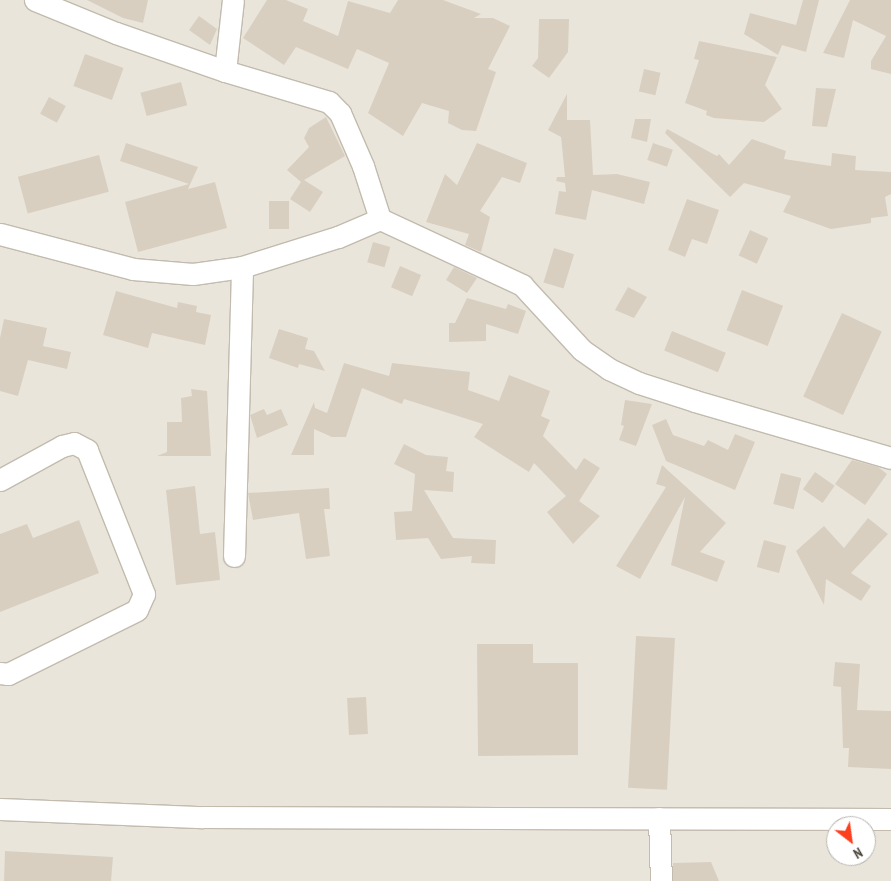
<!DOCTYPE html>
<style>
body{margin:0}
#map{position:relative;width:891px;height:881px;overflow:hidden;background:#f6f3ec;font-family:"PT Sans Narrow",sans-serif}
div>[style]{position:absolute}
.residential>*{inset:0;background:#eae5da}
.building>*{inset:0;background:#d8cfc1;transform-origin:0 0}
.roads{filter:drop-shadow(1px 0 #c2bbae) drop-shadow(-1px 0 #c2bbae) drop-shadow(0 1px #c2bbae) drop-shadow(0 -1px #c2bbae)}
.minor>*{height:21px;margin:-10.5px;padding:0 10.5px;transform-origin:10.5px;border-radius:10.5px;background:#fff}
span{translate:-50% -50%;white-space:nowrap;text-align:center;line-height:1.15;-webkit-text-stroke:5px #fff;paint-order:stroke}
.north{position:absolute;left:826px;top:816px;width:50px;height:50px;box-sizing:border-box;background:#fff;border:1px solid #b7b4b0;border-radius:50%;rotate:150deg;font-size:14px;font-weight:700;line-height:20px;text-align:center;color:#4b4439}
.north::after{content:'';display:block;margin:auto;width:18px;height:22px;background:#fc3f1d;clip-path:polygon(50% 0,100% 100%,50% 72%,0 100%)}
</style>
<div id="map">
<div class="residential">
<div style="clip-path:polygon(evenodd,0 0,891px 0,891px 881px,0 881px,0 0,836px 826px,866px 826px,866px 856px,836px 856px,836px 826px)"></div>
</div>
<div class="building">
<div style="clip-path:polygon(87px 0,148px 0,143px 23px,123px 18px)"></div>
<div style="clip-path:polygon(267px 0,286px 0,308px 9px,303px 21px,338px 36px,348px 1px,390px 13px,398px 0,443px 0,481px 14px,474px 18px,493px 18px,510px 26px,488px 69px,496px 72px,476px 131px,462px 130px,448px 123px,449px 111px,422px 103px,403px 136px,368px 113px,389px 63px,357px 49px,348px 69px,296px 47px,284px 65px,243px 38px)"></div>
<div style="clip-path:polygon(803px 0,819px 0,806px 52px,782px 45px,778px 55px,744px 34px,750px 13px,796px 25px)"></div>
<div style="clip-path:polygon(850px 0,891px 0,891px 74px,871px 69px,871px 61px,886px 36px,853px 20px,844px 58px,823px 53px)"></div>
<div style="clip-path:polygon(199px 16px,217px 29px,210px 45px,189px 30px)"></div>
<div style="clip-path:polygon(539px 19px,569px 19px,568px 52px,549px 78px,532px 66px,538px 58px)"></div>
<div style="clip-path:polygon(699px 41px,777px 57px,765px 85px,782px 109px,764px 122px,714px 118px,706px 115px,707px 111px,685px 103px,699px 60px,694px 59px)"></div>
<div style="left:85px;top:54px;width:41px;height:34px;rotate:20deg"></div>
<div style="left:644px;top:69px;width:17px;height:23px;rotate:13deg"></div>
<div style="left:181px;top:82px;width:24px;height:42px;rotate:75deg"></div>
<div style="clip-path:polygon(816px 88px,836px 89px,827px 127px,812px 126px)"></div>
<div style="clip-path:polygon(567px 94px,567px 120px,590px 120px,593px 175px,617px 174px,650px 182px,644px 204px,592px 190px,586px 220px,555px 214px,559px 191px,566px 192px,565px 183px,556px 181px,557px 177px,565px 177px,561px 137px,548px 130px)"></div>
<div style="left:49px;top:97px;width:19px;height:19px;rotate:28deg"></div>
<div style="clip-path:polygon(326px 117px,345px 156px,304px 180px,323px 192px,310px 212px,290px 199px,301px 182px,287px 170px,309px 147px,304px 138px,309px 128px)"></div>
<div style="clip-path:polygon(635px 119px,651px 119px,647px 142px,631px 138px)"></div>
<div style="clip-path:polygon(667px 129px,717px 156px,719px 154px,729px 165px,752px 139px,786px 151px,784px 159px,831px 166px,832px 153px,856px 156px,855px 170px,891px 172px,891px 194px,885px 197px,888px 216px,871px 218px,871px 223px,831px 229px,783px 212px,791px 196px,744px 183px,730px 197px,665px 133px)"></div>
<div style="clip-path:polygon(126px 143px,198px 167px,188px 189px,215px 182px,227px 228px,138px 252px,125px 202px,189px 184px,120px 161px)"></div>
<div style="clip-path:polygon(477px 143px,527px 163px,520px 183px,502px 177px,480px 211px,490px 217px,481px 252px,465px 245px,469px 234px,426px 222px,445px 174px,457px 185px)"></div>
<div style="left:653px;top:143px;width:21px;height:18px;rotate:19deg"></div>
<div style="left:99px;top:155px;width:38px;height:84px;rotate:75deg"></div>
<div style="clip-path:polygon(687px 199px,719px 210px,707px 244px,692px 239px,685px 257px,668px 250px)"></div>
<div style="left:269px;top:201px;width:20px;height:28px"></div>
<div style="left:750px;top:230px;width:20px;height:28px;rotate:24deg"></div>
<div style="left:373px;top:242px;width:18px;height:21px;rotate:16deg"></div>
<div style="left:554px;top:248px;width:21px;height:36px;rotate:17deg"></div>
<div style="left:400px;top:266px;width:23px;height:23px;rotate:23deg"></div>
<div style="clip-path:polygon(454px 267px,477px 278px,467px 293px,446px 280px)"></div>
<div style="clip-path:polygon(628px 287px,647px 297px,634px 318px,615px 310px)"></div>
<div style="left:742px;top:290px;width:44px;height:43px;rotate:21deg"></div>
<div style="clip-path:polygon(116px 291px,177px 308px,178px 302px,197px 306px,196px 312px,211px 315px,205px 345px,152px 333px,148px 348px,103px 335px)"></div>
<div style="clip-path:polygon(467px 298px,506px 309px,508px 304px,526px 311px,518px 334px,486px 324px,486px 341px,449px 342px,449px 323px,455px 323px)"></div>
<div style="left:842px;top:313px;width:44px;height:92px;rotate:25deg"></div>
<div style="clip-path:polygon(4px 319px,47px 328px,43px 346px,71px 352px,67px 369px,28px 360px,18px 396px,0 391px,0 338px)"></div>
<div style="clip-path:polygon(279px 329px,308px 338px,305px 349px,314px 351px,325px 371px,299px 364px,298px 368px,269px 358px)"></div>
<div style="left:672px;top:331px;width:58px;height:21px;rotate:22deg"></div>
<div style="clip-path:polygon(344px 363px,389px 376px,392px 363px,470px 372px,468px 390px,499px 401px,509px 375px,550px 391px,541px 416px,550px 420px,543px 436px,576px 470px,584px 458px,600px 468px,579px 501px,600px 516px,573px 544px,547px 512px,566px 496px,534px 463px,529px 472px,474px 437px,483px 424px,404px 399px,402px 404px,362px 388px,346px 437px,332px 437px,314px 429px,314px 455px,291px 455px,314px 402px,315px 408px,327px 413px)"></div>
<div style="clip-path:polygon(191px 389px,207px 391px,211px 456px,157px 456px,167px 452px,167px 422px,182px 422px,181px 398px,192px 396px)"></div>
<div style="clip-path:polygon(625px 400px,652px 404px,636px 446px,619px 440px,624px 426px,621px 425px)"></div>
<div style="clip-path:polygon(264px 409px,267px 415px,281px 409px,288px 425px,257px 438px,250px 415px)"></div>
<div style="clip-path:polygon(666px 419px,673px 435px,704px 446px,708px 440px,728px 450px,735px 434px,755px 442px,735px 490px,666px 461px,652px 425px)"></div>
<div style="clip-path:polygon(404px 444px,426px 455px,448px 457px,446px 471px,454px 472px,453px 492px,424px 490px,453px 538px,496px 540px,495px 564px,471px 563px,472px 556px,441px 559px,428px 538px,396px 540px,394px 512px,412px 511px,415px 474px,394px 464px)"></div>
<div style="clip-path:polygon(852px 460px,878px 467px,887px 474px,865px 505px,835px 484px)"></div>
<div style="clip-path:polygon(662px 465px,726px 523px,700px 552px,725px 561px,717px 582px,671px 565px,685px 497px,640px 579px,616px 566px,666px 487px,656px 484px)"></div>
<div style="left:815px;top:472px;width:24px;height:21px;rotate:35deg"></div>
<div style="left:781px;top:473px;width:21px;height:32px;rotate:14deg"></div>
<div style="clip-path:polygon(195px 486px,200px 534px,215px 532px,220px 580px,176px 585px,166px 490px)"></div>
<div style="clip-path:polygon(329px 488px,330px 509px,324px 509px,330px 556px,306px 559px,299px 513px,253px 520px,248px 493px)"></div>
<div style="clip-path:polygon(868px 518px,888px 534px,851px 573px,871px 586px,861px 601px,826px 579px,824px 605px,796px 551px,824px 526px,844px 548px)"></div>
<div style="clip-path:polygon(79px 520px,99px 573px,0 612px,0 534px,27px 524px,33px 538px)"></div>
<div style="left:764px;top:540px;width:23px;height:28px;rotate:15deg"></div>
<div style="left:636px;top:636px;width:39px;height:152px;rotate:3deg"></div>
<div style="clip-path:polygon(477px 644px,533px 644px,533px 663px,578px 663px,578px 755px,478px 756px)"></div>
<div style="clip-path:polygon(835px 662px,860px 664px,857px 710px,891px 711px,891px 769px,848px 767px,849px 748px,843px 748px,841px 687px,833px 686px)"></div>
<div style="left:366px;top:697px;width:37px;height:19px;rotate:87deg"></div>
<div style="clip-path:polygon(5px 851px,113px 857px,111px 881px,4px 881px)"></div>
<div style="clip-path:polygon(711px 862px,719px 881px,673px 881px,673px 863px)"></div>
</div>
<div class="roads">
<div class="minor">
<div style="left:35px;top:0;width:87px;rotate:22.2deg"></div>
<div style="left:116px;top:33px;width:115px;rotate:19.2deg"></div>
<div style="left:225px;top:71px;width:109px;rotate:16.6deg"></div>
<div style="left:329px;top:102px;width:16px;rotate:45deg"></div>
<div style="left:340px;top:113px;width:58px;rotate:66.5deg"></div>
<div style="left:363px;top:166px;width:56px;rotate:72.2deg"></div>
<div style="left:380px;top:219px;width:157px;rotate:24.9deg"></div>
<div style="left:522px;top:285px;width:88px;rotate:47.3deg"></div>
<div style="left:582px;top:350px;width:33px;rotate:35deg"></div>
<div style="left:609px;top:369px;width:33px;rotate:25deg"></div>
<div style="left:639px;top:383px;width:59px;rotate:17.8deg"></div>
<div style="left:695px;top:401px;width:204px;rotate:16.2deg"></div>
<div style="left:225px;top:71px;width:71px;rotate:-83.6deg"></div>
<div style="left:0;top:234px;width:138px;rotate:14.7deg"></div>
<div style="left:133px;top:269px;width:60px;rotate:4.8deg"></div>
<div style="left:193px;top:274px;width:49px;rotate:-8.1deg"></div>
<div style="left:242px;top:267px;width:101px;rotate:-17.4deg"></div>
<div style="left:338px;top:237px;width:46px;rotate:-23.2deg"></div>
<div style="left:0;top:480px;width:71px;rotate:-28.7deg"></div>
<div style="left:62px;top:446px;width:12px;rotate:-14deg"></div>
<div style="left:74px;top:443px;width:15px;rotate:28deg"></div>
<div style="left:87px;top:450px;width:155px;rotate:68.4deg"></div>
<div style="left:144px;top:594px;width:17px;rotate:114deg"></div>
<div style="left:137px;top:610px;width:144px;rotate:153.6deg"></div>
<div style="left:8px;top:674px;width:8px;rotate:-173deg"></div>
<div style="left:234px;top:556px;width:289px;rotate:-88.4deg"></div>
<div style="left:0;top:809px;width:203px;rotate:2.3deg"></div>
<div style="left:203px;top:817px;width:688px;rotate:0.17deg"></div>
<div style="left:659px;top:818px;width:63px;rotate:88.2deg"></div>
</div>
</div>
<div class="north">N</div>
</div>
